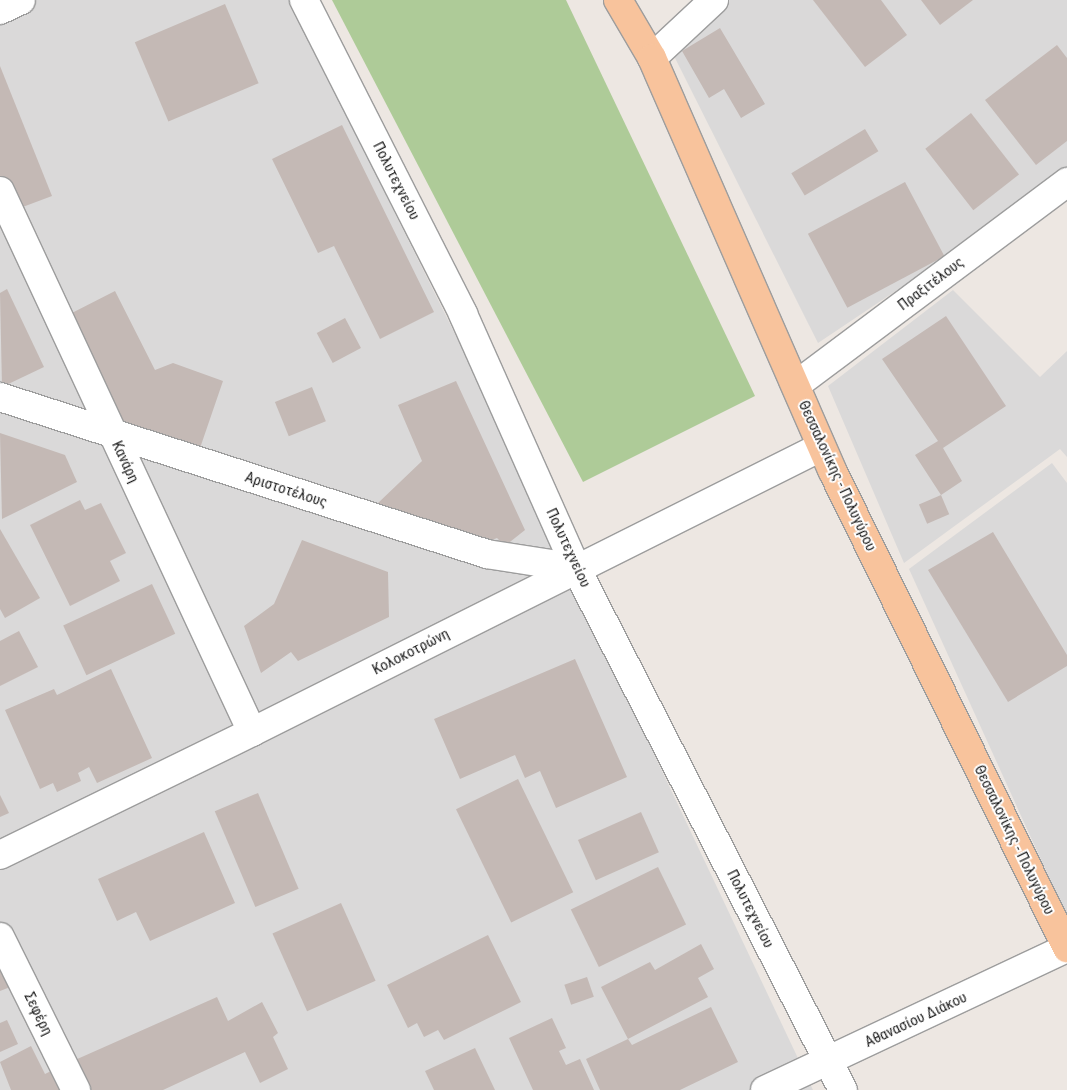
<!DOCTYPE html>
<meta charset="utf-8">
<style>
body{margin:0}
#map{position:relative;width:1067px;height:1090px;overflow:hidden;background:#ede7e2;font-family:"Roboto Condensed",sans-serif}
div>[style]{position:absolute}
.residential>*{inset:0;background:#dad9d9}
.forest>*{inset:0;background:#aecb98}
.building>*{inset:0;background:#c4b9b5;transform-origin:0 0}
.roads{filter:drop-shadow(1px 0 #9d9d9d) drop-shadow(-1px 0 #9d9d9d) drop-shadow(0 1px #9d9d9d) drop-shadow(0 -1px #9d9d9d)}
.minor>*{height:28px;margin:-14px;padding:0 14px;transform-origin:14px;border-radius:14px;background:#fff}
.tertiary>*{height:28px;margin:-14px;padding:0 14px;transform-origin:14px;border-radius:14px;background:#fff}
.primary>*{height:28px;margin:-14px;padding:0 14px;transform-origin:14px;border-radius:14px;background:#f8c39c}
span{translate:-50% -50%;white-space:nowrap;text-align:center;line-height:1.15;-webkit-text-stroke:4px #fff;paint-order:stroke}
.street-label{font-size:15px;color:#1c1c1c}
</style>
<div id="map">
<div class="residential">
<div style="clip-path:polygon(0 0,289px 0,457px 338px,813px 1090px,0 1090px)"></div>
<div style="clip-path:polygon(729px 0,1067px 0,1067px 168px,936px 264px,818px 343px,672px 52px)"></div>
<div style="clip-path:polygon(953px 290px,1040px 377px,1067px 351px,1067px 457px,1060px 449px,904px 563px,828px 386px)"></div>
<div style="clip-path:polygon(1052px 463px,1067px 483px,1067px 917px,909px 569px)"></div>
</div>
<div class="forest">
<div style="clip-path:polygon(332px 0,566px 0,755px 396px,583px 482px)"></div>
</div>
<div class="building">
<div style="clip-path:polygon(813px 0,881px 0,907px 35px,865px 67px)"></div>
<div style="clip-path:polygon(921px 0,973px 0,940px 25px)"></div>
<div style="left:225px;top:4px;width:86px;height:98px;rotate:67deg"></div>
<div style="clip-path:polygon(720px 28px,765px 104px,741px 118px,724px 89px,709px 98px,682px 51px)"></div>
<div style="clip-path:polygon(1057px 45px,1067px 58px,1067px 141px,1036px 165px,985px 100px)"></div>
<div style="clip-path:polygon(0 66px,52px 196px,12px 211px,0 182px)"></div>
<div style="left:971px;top:113px;width:78px;height:58px;rotate:52deg"></div>
<div style="clip-path:polygon(342px 125px,434px 312px,380px 339px,334px 246px,318px 253px,272px 159px)"></div>
<div style="left:865px;top:129px;width:26px;height:86px;rotate:59deg"></div>
<div style="left:905px;top:182px;width:84px;height:110px;rotate:62deg"></div>
<div style="clip-path:polygon(7px 289px,44px 367px,2px 387px,0 293px)"></div>
<div style="clip-path:polygon(115px 291px,155px 370px,173px 363px,223px 381px,199px 451px,116px 423px,66px 316px)"></div>
<div style="clip-path:polygon(946px 316px,1006px 406px,943px 448px,962px 481px,941px 495px,915px 455px,938px 441px,882px 359px)"></div>
<div style="left:345px;top:318px;width:34px;height:32px;rotate:62deg"></div>
<div style="clip-path:polygon(456px 381px,525px 530px,505px 546px,497px 538px,482px 544px,377px 504px,422px 461px,398px 405px)"></div>
<div style="left:312px;top:387px;width:37px;height:40px;rotate:68deg"></div>
<div style="clip-path:polygon(0 433px,65px 455px,77px 482px,2px 519px)"></div>
<div style="left:941px;top:495px;width:21px;height:24px;rotate:67deg"></div>
<div style="clip-path:polygon(80px 500px,85px 510px,101px 503px,126px 553px,110px 561px,120px 581px,70px 606px,30px 525px)"></div>
<div style="clip-path:polygon(0 529px,40px 598px,5px 618px,0 609px)"></div>
<div style="clip-path:polygon(993px 532px,1067px 655px,1067px 666px,1008px 702px,928px 570px)"></div>
<div style="clip-path:polygon(302px 540px,388px 572px,389px 617px,298px 661px,291px 652px,261px 673px,244px 626px,274px 604px)"></div>
<div style="left:152px;top:584px;width:55px;height:98px;rotate:65deg"></div>
<div style="clip-path:polygon(19px 631px,38px 667px,0 686px,0 641px)"></div>
<div style="clip-path:polygon(575px 659px,627px 777px,556px 808px,540px 771px,525px 778px,515px 755px,460px 779px,434px 719px)"></div>
<div style="clip-path:polygon(111px 669px,152px 758px,97px 783px,89px 767px,78px 773px,81px 781px,57px 792px,53px 783px,40px 789px,5px 710px,54px 689px,57px 695px)"></div>
<div style="left:518px;top:779px;width:126px;height:69px;rotate:64deg"></div>
<div style="left:258px;top:793px;width:104px;height:47px;rotate:67deg"></div>
<div style="clip-path:polygon(0 795px,9px 813px,0 817px)"></div>
<div style="left:641px;top:812px;width:44px;height:69px;rotate:66deg"></div>
<div style="clip-path:polygon(204px 832px,235px 903px,150px 941px,136px 912px,117px 921px,98px 879px)"></div>
<div style="left:658px;top:867px;width:64px;height:97px;rotate:64deg"></div>
<div style="left:341px;top:903px;width:85px;height:75px;rotate:66deg"></div>
<div style="clip-path:polygon(488px 935px,521px 1002px,444px 1040px,438px 1030px,424px 1037px,417px 1023px,408px 1028px,387px 985px)"></div>
<div style="clip-path:polygon(701px 944px,714px 969px,698px 978px,708px 997px,628px 1039px,632px 1045px,711px 1007px,738px 1062px,680px 1090px,600px 1090px,586px 1059px,628px 1039px,601px 987px,650px 962px,655px 970px)"></div>
<div style="clip-path:polygon(11px 966px,18px 984px,0 991px,0 971px)"></div>
<div style="left:587px;top:977px;width:21px;height:24px;rotate:71deg"></div>
<div style="clip-path:polygon(217px 997px,228px 1021px,262px 1002px,278px 1033px,273px 1037px,288px 1069px,260px 1083px,245px 1052px,163px 1090px,90px 1090px,75px 1060px)"></div>
<div style="clip-path:polygon(552px 1018px,566px 1048px,559px 1051px,566px 1065px,580px 1059px,594px 1090px,533px 1090px,509px 1038px)"></div>
<div style="clip-path:polygon(7px 1020px,18px 1044px,0 1052px,0 1023px)"></div>
<div style="clip-path:polygon(31px 1046px,45px 1074px,57px 1068px,67px 1090px,11px 1090px,0 1062px)"></div>
<div style="clip-path:polygon(475px 1048px,495px 1090px,434px 1090px,425px 1071px)"></div>
</div>
<div class="roads">
<div class="minor">
<div style="left:304px;top:0;width:352px;rotate:63.1deg"></div>
<div style="left:463px;top:314px;width:278px;rotate:66deg"></div>
<div style="left:576px;top:568px;width:586px;rotate:62.91deg"></div>
<div style="left:0;top:10px;width:23px;rotate:-25deg"></div>
<div style="left:652px;top:58px;width:85px;rotate:-43.1deg"></div>
<div style="left:0;top:191px;width:597px;rotate:65.02deg"></div>
<div style="left:0;top:397px;width:512px;rotate:17.87deg"></div>
<div style="left:487px;top:554px;width:90px;rotate:8.9deg"></div>
<div style="left:0;top:855px;width:280px;rotate:-26deg"></div>
<div style="left:252px;top:732px;width:636px;rotate:-26.61deg"></div>
<div style="left:0;top:937px;width:171px;rotate:63.6deg"></div>
<div style="left:765px;top:1090px;width:334px;rotate:-25.2deg"></div>
</div>
<div class="tertiary">
<div style="left:796px;top:385px;width:339px;rotate:-36.8deg"></div>
</div>
<div class="primary">
<div style="left:618px;top:0;width:67px;rotate:59.6deg"></div>
<div style="left:652px;top:58px;width:450px;rotate:66.4deg"></div>
<div style="left:832px;top:470px;width:533px;rotate:63.82deg"></div>
</div>
</div>
<div class="street-label">
<span style="left:396px;top:181px;rotate:63deg">Πολυτεχνείου</span>
<span style="left:931px;top:284px;rotate:-37deg">Πραξιτέλους</span>
<span style="left:125px;top:462px;rotate:65deg">Κανάρη</span>
<span style="left:837px;top:476px;rotate:65deg">Θεσσαλονίκης - Πολυγύρου</span>
<span style="left:286px;top:490px;rotate:18deg">Αριστοτέλους</span>
<span style="left:568px;top:548px;rotate:65deg">Πολυτεχνείου</span>
<span style="left:411px;top:652px;rotate:-27deg">Κολοκοτρώνη</span>
<span style="left:1014px;top:840px;rotate:64deg">Θεσσαλονίκης - Πολυγύρου</span>
<span style="left:750px;top:909px;rotate:63deg">Πολυτεχνείου</span>
<span style="left:38px;top:1014px;rotate:64deg">Σεφέρη</span>
<span style="left:916px;top:1020px;rotate:-25deg">Αθανασίου Διάκου</span>
</div>
</div>
